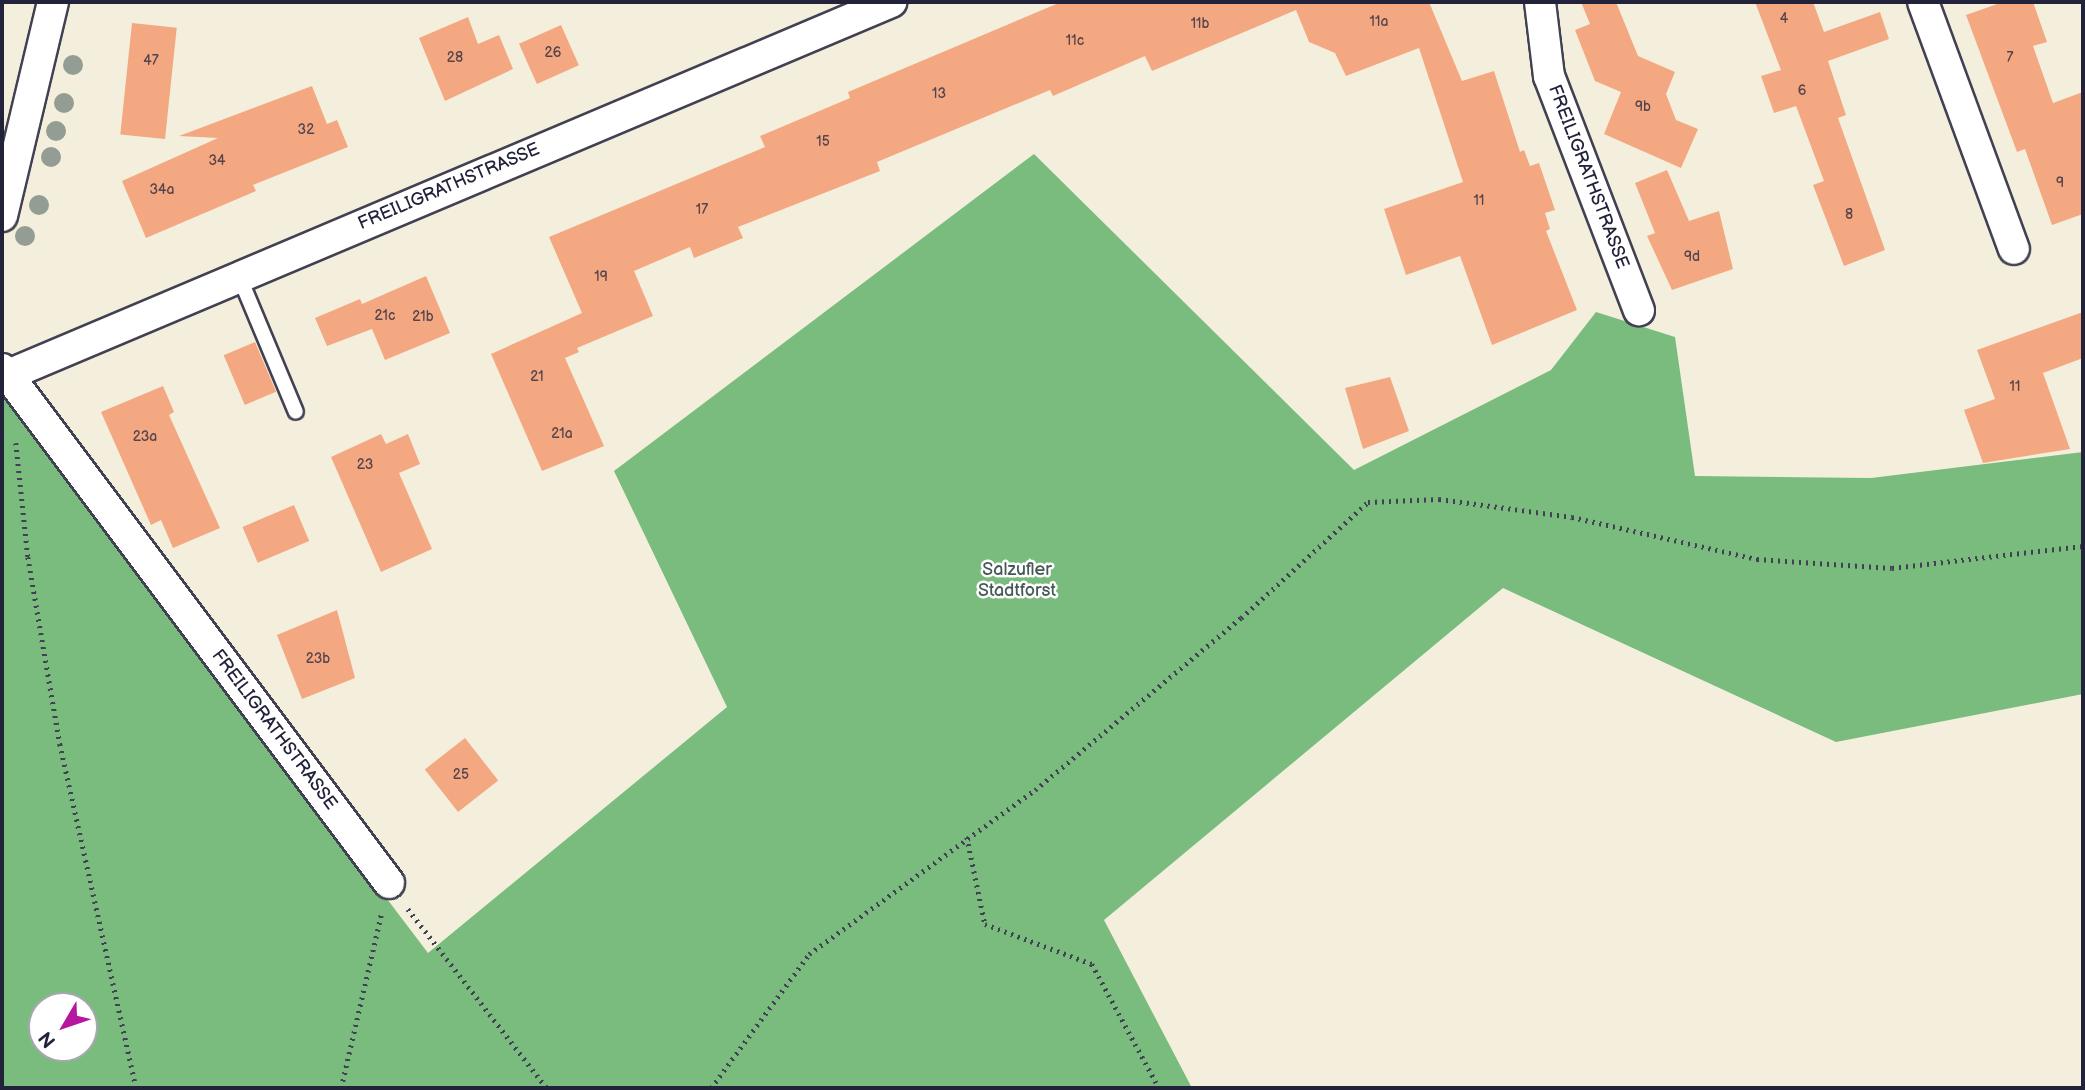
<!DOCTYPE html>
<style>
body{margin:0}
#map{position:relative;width:2085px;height:1090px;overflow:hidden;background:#f4efdd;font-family:"Balsamiq Sans",sans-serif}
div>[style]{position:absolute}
.forest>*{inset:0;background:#7abc7e}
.building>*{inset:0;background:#f4a881;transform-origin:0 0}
.path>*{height:4.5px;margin-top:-2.25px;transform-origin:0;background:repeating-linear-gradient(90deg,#424153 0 2px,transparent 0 7px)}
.roads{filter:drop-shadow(2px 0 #424153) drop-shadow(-2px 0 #424153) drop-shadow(0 2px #424153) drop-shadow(0 -2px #424153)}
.lane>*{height:14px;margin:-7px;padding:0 7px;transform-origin:7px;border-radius:7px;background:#fff}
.street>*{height:30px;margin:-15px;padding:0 15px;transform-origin:15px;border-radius:15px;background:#fff}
.trees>*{width:20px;height:20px;margin:-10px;border-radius:50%;background:#949d93}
span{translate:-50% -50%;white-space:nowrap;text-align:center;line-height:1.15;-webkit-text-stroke:5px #fff;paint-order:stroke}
.number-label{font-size:14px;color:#56444c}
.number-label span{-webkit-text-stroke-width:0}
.street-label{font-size:18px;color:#22223b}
.park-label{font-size:18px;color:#455a56}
.frame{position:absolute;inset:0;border:4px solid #22223b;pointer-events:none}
.north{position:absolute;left:28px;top:992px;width:70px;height:70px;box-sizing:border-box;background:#fff;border:2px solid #a7a7b1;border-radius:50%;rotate:231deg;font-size:19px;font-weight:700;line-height:28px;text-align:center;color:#22223b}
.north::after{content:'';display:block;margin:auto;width:24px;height:32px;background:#b5179e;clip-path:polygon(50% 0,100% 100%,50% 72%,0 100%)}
</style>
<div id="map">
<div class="forest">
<div style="clip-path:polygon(evenodd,1034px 154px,1354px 470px,1551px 370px,1596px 312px,1675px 337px,1695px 476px,1871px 478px,2083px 452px,2083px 694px,1836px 742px,1503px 588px,1104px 920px,1192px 1088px,2px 1088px,2px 391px,428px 953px,727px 707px,614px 471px,1034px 154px,42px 1006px,84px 1006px,84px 1048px,42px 1048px,42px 1006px)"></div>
</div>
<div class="building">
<div style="clip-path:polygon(1061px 2px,1429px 2px,1462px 81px,1494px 71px,1520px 152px,1524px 150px,1530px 166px,1539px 163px,1555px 210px,1545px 213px,1550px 229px,1546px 231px,1577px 310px,1492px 345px,1460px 256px,1406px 275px,1384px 209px,1463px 182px,1419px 48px,1346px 76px,1335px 53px,1309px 42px,1296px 10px,1152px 71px,1145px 56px,1053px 96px,1050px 90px,877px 162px,880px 171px,738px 227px,743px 238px,694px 258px,690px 247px,634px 271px,653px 316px,577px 348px,579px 352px,565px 358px,604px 446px,542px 471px,491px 354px,582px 313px,549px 237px,765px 147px,760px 136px,850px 98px,848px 92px)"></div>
<div style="clip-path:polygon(1581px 2px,1616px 2px,1638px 56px,1675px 72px,1666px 94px,1676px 120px,1698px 129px,1681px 168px,1604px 134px,1621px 92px,1595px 81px,1575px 30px,1590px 24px)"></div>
<div style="clip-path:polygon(1755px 2px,1813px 2px,1824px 32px,1880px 12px,1889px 39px,1828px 61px,1846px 115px,1838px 118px,1885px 250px,1844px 266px,1813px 185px,1824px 181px,1796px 106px,1774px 113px,1761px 76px,1781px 70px)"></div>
<div style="clip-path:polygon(2003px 2px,2033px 2px,2047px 42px,2033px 46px,2053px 103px,2083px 92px,2083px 214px,2052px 225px,2025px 149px,2017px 152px,1966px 15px)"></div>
<div style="clip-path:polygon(468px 17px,478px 44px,499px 35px,513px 69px,445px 101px,419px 38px)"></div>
<div style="left:132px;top:23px;width:45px;height:112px;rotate:6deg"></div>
<div style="left:561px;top:25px;width:44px;height:46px;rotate:66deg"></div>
<div style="clip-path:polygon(312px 86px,327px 124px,337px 120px,348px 147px,253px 185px,256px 191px,146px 238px,122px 181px,218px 138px,179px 136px)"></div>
<div style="clip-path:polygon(1667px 170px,1689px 221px,1719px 211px,1733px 269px,1672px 290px,1647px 236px,1655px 233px,1635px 183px)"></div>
<div style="clip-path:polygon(426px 276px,450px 333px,385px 360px,372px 329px,327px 346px,315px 318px,360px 299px,362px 304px)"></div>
<div style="clip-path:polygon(2083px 312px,2083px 358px,2043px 373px,2070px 449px,1983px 463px,1964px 410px,1995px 399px,1977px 350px)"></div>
<div style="left:255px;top:342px;width:54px;height:34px;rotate:67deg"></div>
<div style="clip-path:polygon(1390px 377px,1409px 431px,1363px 449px,1345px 388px)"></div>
<div style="clip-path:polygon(163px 386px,174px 412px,169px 415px,220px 528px,173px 548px,161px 520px,151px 525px,101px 412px)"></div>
<div style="clip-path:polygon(381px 434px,386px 444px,408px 434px,420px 464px,399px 473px,432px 549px,381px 572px,331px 457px)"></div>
<div style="left:294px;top:505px;width:39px;height:56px;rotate:67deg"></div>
<div style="clip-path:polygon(337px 610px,355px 678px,302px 699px,277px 635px)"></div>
<div style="left:465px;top:738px;width:54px;height:51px;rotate:52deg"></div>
</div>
<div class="path">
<div style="left:16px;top:443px;width:115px;rotate:84deg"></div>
<div style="left:28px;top:557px;width:190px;rotate:80.3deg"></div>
<div style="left:60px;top:744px;width:352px;rotate:77.5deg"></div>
<div style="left:967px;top:837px;width:89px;rotate:78.3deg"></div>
<div style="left:985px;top:924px;width:114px;rotate:20.5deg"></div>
<div style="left:1092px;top:964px;width:141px;rotate:61.6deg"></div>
<div style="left:408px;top:909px;width:227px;rotate:52.2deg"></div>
<div style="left:341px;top:1088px;width:178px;rotate:-77deg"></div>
<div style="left:711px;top:1088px;width:166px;rotate:-53.8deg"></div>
<div style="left:809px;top:954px;width:279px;rotate:-36deg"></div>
<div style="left:1035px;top:790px;width:268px;rotate:-39.9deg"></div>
<div style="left:1241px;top:618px;width:172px;rotate:-42.4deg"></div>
<div style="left:1368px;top:502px;width:71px;rotate:-2.4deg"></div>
<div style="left:1439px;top:499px;width:134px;rotate:7.7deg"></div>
<div style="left:1572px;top:517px;width:190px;rotate:12.8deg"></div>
<div style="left:1757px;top:559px;width:135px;rotate:3.8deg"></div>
<div style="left:1892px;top:568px;width:192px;rotate:-6.6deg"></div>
</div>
<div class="roads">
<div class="lane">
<div style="left:239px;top:276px;width:147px;rotate:67.3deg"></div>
</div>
<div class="street">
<div style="left:1540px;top:2px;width:75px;rotate:83.1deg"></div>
<div style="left:1549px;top:76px;width:251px;rotate:69deg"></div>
<div style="left:1923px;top:2px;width:263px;rotate:69.8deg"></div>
<div style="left:2px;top:216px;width:220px;rotate:-76.6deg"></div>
<div style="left:2px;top:369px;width:8px;rotate:45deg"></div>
<div style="left:8px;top:375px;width:959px;rotate:-22.9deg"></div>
<div style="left:8px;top:375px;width:635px;rotate:53.13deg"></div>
</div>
</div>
<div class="trees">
<div style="left:73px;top:65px"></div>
<div style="left:64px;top:103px"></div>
<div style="left:56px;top:131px"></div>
<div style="left:51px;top:157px"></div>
<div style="left:39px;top:205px"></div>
<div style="left:25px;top:236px"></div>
</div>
<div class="number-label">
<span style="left:1784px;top:19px">4</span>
<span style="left:1379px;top:22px">11a</span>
<span style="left:1200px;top:24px">11b</span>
<span style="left:1075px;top:41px">11c</span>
<span style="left:553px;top:53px">26</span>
<span style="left:455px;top:58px">28</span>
<span style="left:2010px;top:58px">7</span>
<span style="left:151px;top:61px">47</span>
<span style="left:1802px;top:91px">6</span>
<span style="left:939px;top:94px">13</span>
<span style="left:1643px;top:107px">9b</span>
<span style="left:306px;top:130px">32</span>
<span style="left:823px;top:142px">15</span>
<span style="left:217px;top:161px">34</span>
<span style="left:2060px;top:183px">9</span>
<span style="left:162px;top:190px">34a</span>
<span style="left:1479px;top:201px">11</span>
<span style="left:702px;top:210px">17</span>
<span style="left:1849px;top:215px">8</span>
<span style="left:1692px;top:257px">9d</span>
<span style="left:601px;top:277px">19</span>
<span style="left:385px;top:316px">21c</span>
<span style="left:423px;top:317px">21b</span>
<span style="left:537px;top:377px">21</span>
<span style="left:2015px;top:387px">11</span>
<span style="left:562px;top:434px">21a</span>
<span style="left:145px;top:437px">23a</span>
<span style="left:365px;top:465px">23</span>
<span style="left:318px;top:659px">23b</span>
<span style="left:461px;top:775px">25</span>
</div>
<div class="street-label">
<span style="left:1588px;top:177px;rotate:69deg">FREILIGRATHSTRASSE</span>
<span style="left:449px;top:187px;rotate:-23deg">FREILIGRATHSTRASSE</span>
<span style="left:274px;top:730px;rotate:53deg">FREILIGRATHSTRASSE</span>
</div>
<div class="park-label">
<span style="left:1017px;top:581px">Salzufler<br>Stadtforst</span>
</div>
<div class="frame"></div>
<div class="north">N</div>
</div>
